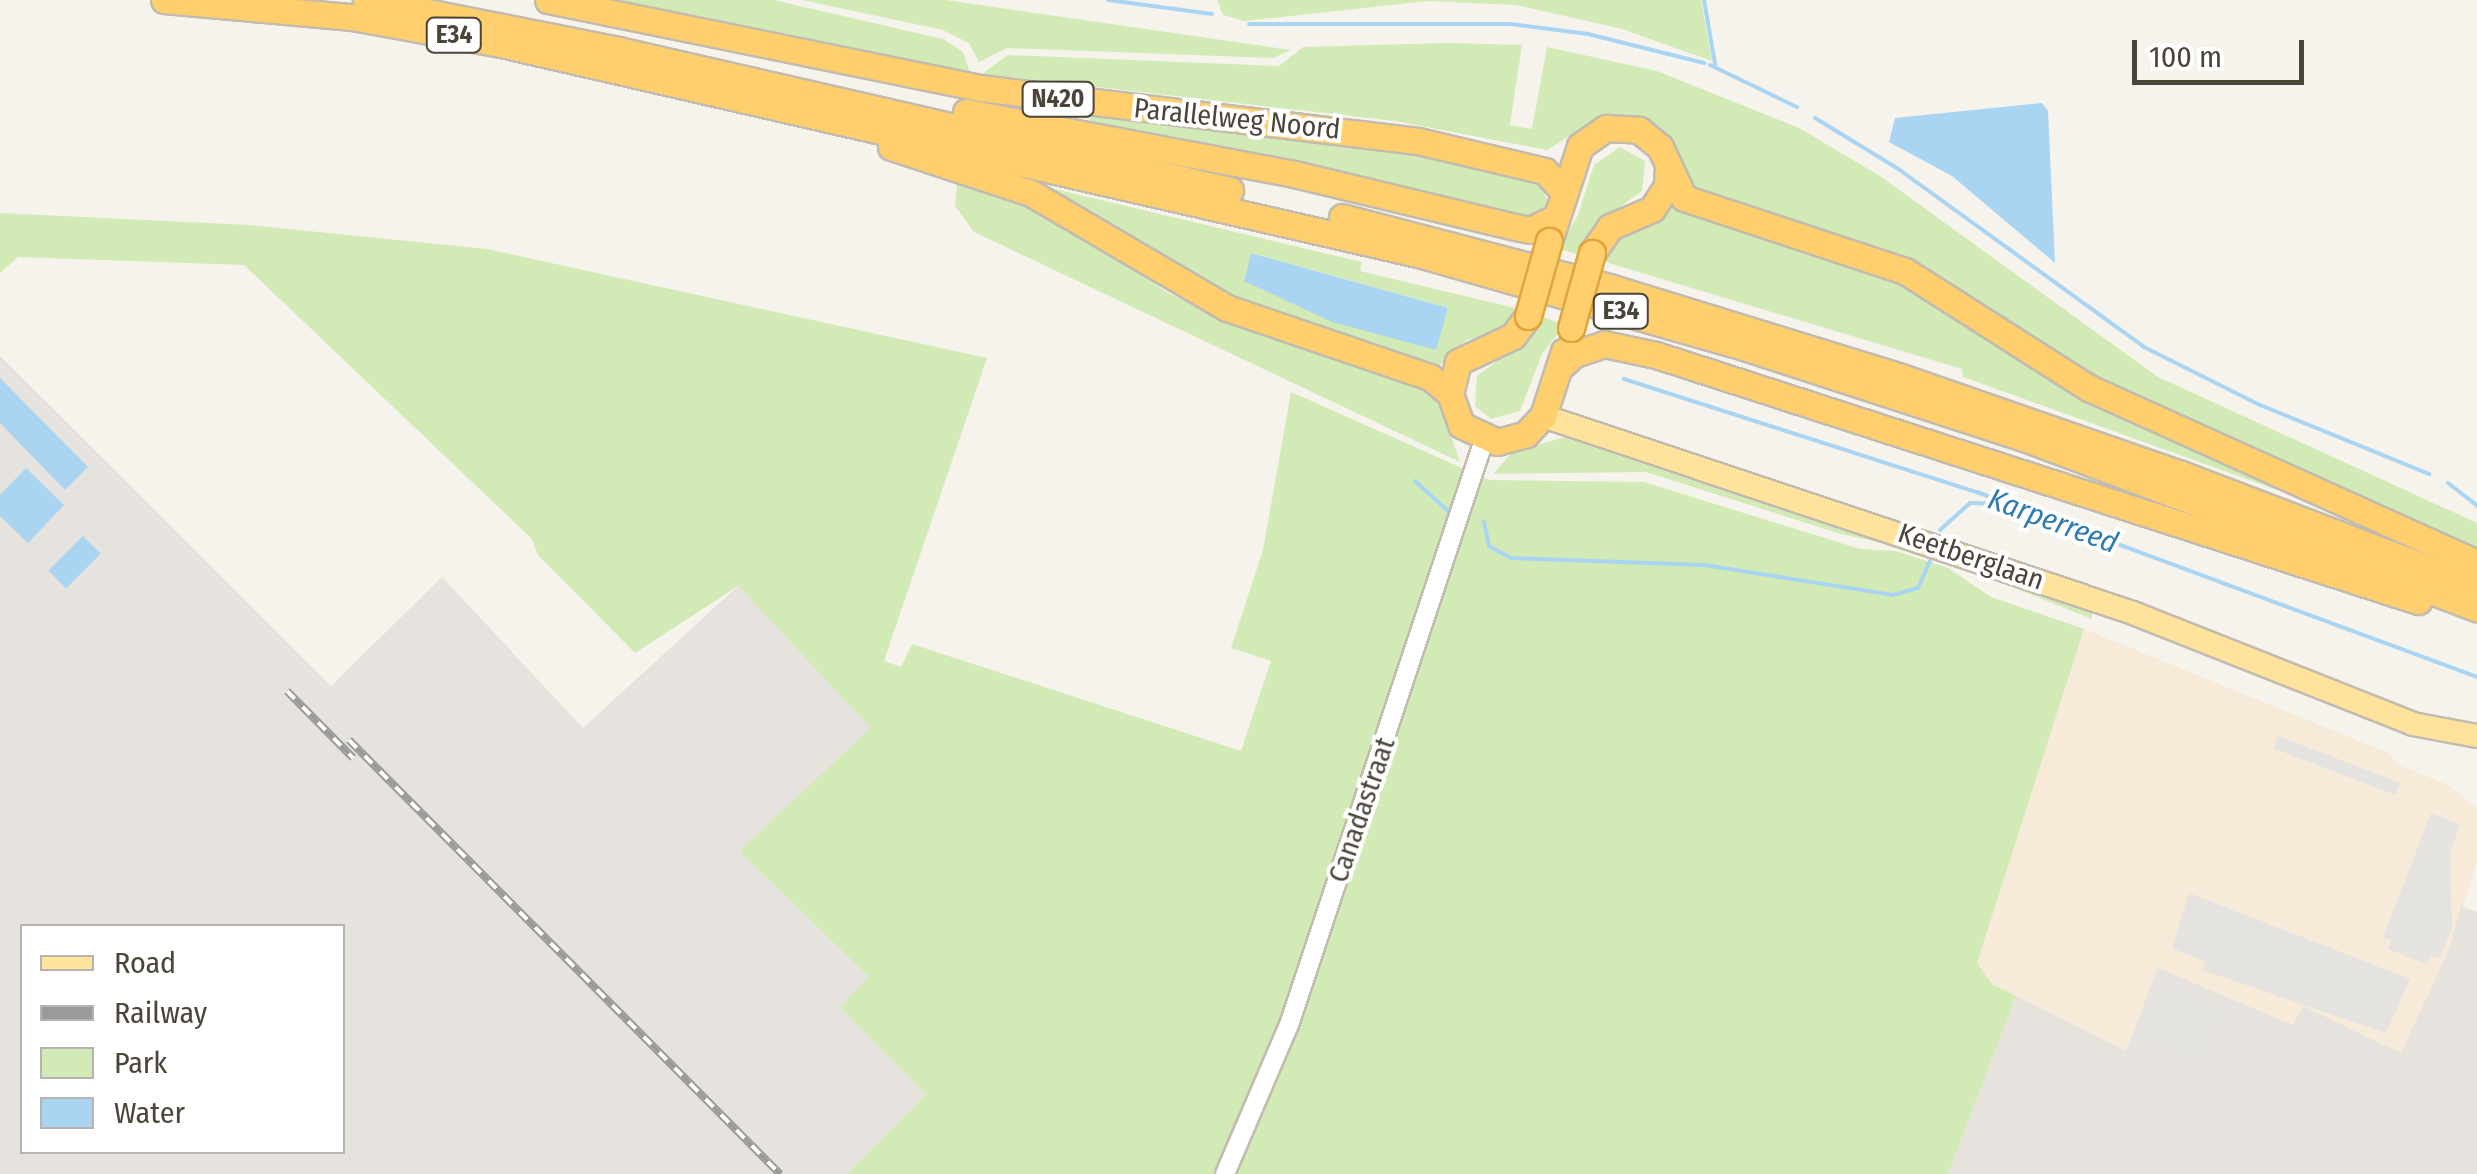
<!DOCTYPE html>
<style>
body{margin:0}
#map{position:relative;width:2477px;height:1174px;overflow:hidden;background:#f6f3ec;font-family:"Fira Sans Condensed",sans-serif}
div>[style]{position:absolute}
.commercial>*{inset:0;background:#f7ead8}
.industrial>*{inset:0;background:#e6e2dd}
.green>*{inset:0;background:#d2eab5}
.parking>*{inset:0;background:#e5e3e0;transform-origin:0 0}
.water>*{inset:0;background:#a9d4f2;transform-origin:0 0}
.stream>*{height:4px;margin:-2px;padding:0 2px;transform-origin:2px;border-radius:2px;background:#a9d4f2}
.roads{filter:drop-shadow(2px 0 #c2bbae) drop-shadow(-2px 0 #c2bbae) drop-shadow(0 2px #c2bbae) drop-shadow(0 -2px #c2bbae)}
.minor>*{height:18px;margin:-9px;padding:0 9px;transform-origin:9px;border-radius:9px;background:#fff}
.major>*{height:22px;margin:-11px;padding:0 11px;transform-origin:11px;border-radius:11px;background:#ffe39c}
.highway>*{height:25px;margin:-12.5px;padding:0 12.5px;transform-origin:12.5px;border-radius:12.5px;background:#ffcf6e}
.rail>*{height:8px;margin-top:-4px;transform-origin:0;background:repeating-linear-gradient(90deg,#fff 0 11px,#9a9a9a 0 22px);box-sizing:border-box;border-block:2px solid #9a9a9a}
.bridges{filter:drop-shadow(2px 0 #e0a43c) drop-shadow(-2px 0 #e0a43c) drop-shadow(0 2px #e0a43c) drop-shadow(0 -2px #e0a43c)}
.highway-bridge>*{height:25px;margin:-12.5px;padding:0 12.5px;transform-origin:12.5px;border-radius:12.5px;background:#ffcf6e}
span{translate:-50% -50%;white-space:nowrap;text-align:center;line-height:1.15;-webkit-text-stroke:8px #fff;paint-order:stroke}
.shield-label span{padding:2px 8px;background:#fff;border:2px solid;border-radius:8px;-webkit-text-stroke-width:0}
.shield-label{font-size:25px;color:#4b4439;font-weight:700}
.street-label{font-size:28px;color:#4b4439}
.water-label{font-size:30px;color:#2e7ab2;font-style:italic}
.legend{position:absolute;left:20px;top:924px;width:325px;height:230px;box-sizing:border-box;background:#fff;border:2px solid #b7b4b0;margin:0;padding:12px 18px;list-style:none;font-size:30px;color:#4b4439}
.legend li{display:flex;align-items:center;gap:20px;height:50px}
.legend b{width:50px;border:2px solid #b7b4b0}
.scale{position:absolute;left:2132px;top:40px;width:172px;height:45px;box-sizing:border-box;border:5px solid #4b4439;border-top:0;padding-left:12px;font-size:30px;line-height:35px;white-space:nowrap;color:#4b4439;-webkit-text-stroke:8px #fff;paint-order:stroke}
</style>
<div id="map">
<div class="commercial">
<div style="clip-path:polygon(2084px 629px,2391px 754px,2396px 764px,2446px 784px,2477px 808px,2477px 863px,2450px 947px,2401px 1053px,2303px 1007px,2293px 1026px,2158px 969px,2126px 1051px,1992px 984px,1977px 963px)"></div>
</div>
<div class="industrial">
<div style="clip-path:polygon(evenodd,0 356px,331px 686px,442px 577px,583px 728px,738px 586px,872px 728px,739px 851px,870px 978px,840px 1007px,926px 1095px,847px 1174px,0 1174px,0 356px,22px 926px,342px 926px,342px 1152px,22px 1152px,22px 926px)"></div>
<div style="clip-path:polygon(2461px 906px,2477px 912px,2477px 1174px,1948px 1174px,2016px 996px,2126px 1051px,2158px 968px,2293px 1025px,2303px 1006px,2401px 1053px,2450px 947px)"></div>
</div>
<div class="green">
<div style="clip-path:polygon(618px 0,774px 0,943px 39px,963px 52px,970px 72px)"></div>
<div style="clip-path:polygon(802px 0,946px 0,1291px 50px,1273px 58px,1007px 48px,979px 62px,969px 43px,943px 30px)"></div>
<div style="clip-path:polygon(1217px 0,1701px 0,1712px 61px,1622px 29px,1516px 5px,1428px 1px,1244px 21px,1223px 15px)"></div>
<div style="clip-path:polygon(1448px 43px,1522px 45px,1510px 125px,1532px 129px,1547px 47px,1657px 71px,1799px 128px,1880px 176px,2158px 377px,2477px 523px,2477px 550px,2119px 394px,1916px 266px,1693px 191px,1664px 132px,1633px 115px,1598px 118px,1547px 150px,1395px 121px,982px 74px,1008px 55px,1279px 66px,1303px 47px)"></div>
<div style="clip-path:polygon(730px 48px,1308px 131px,1534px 175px,1549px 203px,1531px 219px,1091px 126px,1090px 119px,999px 108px)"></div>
<div style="clip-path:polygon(1620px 147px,1645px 161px,1642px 191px,1600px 221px,1581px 255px,1558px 249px,1578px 215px,1594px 165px)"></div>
<div style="clip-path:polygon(958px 177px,1022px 200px,1143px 269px,1141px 275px,1168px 293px,1250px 331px,1419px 383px,1438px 399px,1460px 462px,974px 232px,955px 206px)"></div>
<div style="clip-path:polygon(evenodd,1029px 183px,1362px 262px,1360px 271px,1519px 309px,1520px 315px,1499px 331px,1467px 340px,1435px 370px,1253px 315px,1029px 183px,1252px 253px,1448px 308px,1436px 349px,1244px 280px,1252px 253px)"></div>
<div style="clip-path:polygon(1673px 204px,1871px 265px,2374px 525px,1963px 377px,1962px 369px,1602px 261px,1614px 238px,1643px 229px)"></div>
<div style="clip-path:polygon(0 213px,249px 225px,487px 249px,987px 358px,884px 661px,901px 667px,912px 644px,1241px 751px,1271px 661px,1231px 648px,1263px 550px,1291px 392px,1489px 480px,1644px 482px,1860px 549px,1896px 551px,1948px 568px,1991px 597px,2084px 629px,1977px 963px,1992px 984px,2016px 996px,1948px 1174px,847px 1174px,926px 1095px,840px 1007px,869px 977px,739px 851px,871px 728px,738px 586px,635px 653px,538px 555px,532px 539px,244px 265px,18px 257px,0 273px)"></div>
<div style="clip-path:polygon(1540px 315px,1564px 326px,1542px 354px,1520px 411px,1491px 419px,1475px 406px,1477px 376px,1528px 338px)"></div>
<div style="clip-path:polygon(1565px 437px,1980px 569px,2092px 608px,2092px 619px,1924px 552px,1841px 534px,1646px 472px,1493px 474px,1512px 452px)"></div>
</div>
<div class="parking">
<div style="left:2278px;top:736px;width:131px;height:13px;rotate:21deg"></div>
<div style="clip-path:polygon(2431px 813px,2460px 824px,2450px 853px,2452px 928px,2440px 958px,2431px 956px,2427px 964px,2388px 949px,2391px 940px,2383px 937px)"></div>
<div style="clip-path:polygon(2189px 893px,2410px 979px,2386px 1033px,2202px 970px,2205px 962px,2172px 948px)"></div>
<div style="clip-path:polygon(2153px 982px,2177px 994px,2181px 987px,2228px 1011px,2198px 1071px,2133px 1037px)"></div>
</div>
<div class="water">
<div style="clip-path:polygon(2042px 103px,2048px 111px,2055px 263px,1952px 176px,1889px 142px,1895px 118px)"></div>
<div style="clip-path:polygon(1251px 253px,1448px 308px,1436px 350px,1332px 322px,1244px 281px)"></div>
<div style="clip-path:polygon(0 378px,88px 467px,65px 490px,0 423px)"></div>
<div style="clip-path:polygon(26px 468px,64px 505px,28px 543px,0 516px,0 495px)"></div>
<div style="left:83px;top:536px;width:25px;height:49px;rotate:45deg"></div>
</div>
<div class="stream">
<div style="left:1108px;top:0;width:105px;rotate:7.7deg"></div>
<div style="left:1704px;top:0;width:65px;rotate:80.2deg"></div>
<div style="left:1249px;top:24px;width:261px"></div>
<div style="left:1510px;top:24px;width:79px;rotate:7.3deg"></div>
<div style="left:1588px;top:34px;width:120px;rotate:14deg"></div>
<div style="left:1710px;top:65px;width:97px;rotate:25.8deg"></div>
<div style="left:1815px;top:118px;width:96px;rotate:31.4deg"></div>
<div style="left:1897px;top:168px;width:305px;rotate:35.9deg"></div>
<div style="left:2144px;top:347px;width:130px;rotate:26.6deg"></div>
<div style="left:2260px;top:405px;width:183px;rotate:22.2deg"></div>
<div style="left:1624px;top:379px;width:371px;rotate:17.8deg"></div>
<div style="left:1977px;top:492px;width:533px;rotate:20.3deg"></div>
<div style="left:1415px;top:481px;width:45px;rotate:42.3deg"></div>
<div style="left:2448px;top:483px;width:37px;rotate:38deg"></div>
<div style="left:1484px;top:522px;width:25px;rotate:78deg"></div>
<div style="left:1489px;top:546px;width:25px;rotate:29deg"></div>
<div style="left:1511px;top:558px;width:193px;rotate:2.1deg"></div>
<div style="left:1704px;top:565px;width:191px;rotate:9deg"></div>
<div style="left:1893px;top:595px;width:26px;rotate:-16deg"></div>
<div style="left:1918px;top:588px;width:30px;rotate:-66deg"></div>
<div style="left:1940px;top:530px;width:40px;rotate:-42deg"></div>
<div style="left:1970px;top:503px;width:25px;rotate:2deg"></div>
</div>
<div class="roads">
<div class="minor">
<div style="left:1225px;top:1174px;width:162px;rotate:-66.8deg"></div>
<div style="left:1289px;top:1025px;width:617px;rotate:-71.57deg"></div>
</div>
<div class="major">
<div style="left:1543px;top:416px;width:622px;rotate:18.46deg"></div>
<div style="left:2133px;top:613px;width:301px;rotate:21.6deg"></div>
<div style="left:2413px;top:724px;width:65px;rotate:10.6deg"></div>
</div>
<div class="highway">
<div style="left:164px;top:0;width:189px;rotate:5.2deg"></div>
<div style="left:352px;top:17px;width:151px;rotate:10.3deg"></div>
<div style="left:501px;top:44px;width:941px;rotate:12.9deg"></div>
<div style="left:1418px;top:254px;width:342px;rotate:15.9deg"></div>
<div style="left:1747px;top:348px;width:291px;rotate:18deg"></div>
<div style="left:2024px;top:438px;width:484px;rotate:20.6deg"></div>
<div style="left:366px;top:0;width:257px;rotate:11.2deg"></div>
<div style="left:618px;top:50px;width:628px;rotate:12.89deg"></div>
<div style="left:548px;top:0;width:441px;rotate:11.5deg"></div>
<div style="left:980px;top:88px;width:441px;rotate:6.9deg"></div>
<div style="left:1418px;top:141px;width:130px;rotate:13.3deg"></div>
<div style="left:1545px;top:171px;width:27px;rotate:48deg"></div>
<div style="left:966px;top:112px;width:330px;rotate:10.7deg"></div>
<div style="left:1290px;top:173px;width:231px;rotate:13.5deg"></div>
<div style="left:1515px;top:227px;width:15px;rotate:11deg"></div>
<div style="left:1530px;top:230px;width:28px;rotate:-26deg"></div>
<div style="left:891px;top:147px;width:147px;rotate:18.2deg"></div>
<div style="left:1031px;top:193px;width:227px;rotate:30.4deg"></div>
<div style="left:1227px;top:308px;width:214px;rotate:18.8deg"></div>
<div style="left:1430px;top:377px;width:26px;rotate:40deg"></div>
<div style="left:1342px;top:217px;width:276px;rotate:14.7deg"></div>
<div style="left:1609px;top:287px;width:306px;rotate:17.1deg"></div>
<div style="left:1901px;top:377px;width:296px;rotate:19.1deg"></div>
<div style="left:2181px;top:474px;width:317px;rotate:20.9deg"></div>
<div style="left:1549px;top:241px;width:100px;rotate:-71.9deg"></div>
<div style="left:1580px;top:146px;width:32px;rotate:-35deg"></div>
<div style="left:1606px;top:128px;width:33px;rotate:3deg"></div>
<div style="left:1639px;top:130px;width:27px;rotate:39deg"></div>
<div style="left:1660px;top:147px;width:56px;rotate:64.8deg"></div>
<div style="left:1684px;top:198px;width:233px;rotate:18.3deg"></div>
<div style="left:1905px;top:271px;width:218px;rotate:32.5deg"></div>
<div style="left:2089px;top:388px;width:426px;rotate:24.3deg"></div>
<div style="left:1592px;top:253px;width:32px;rotate:-55deg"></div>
<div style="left:1610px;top:227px;width:46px;rotate:-23.2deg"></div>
<div style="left:1652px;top:209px;width:27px;rotate:-57deg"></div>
<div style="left:1667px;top:186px;width:19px;rotate:-87deg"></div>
<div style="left:1528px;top:316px;width:25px;rotate:127deg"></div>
<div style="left:1513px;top:336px;width:61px;rotate:154.7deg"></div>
<div style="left:1458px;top:362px;width:33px;rotate:104deg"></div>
<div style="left:1450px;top:394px;width:33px;rotate:70deg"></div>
<div style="left:1461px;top:425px;width:40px;rotate:25deg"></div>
<div style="left:1497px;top:442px;width:30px;rotate:-15deg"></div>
<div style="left:1526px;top:434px;width:25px;rotate:-47deg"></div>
<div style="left:1543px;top:416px;width:68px;rotate:-72.1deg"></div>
<div style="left:1560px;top:367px;width:19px;rotate:-43deg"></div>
<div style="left:1574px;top:354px;width:32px;rotate:-18deg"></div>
<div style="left:1604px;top:344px;width:53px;rotate:11.9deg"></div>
<div style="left:1656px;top:355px;width:801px;rotate:17.89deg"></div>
</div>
</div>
<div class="rail">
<div style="left:287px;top:691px;width:94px;rotate:45.4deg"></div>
<div style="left:349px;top:740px;width:612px;rotate:45.2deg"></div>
</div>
<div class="bridges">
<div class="highway-bridge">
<div style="left:1528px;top:316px;width:78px;rotate:-74.4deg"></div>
<div style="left:1571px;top:328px;width:78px;rotate:-74.4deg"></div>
</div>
</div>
<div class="shield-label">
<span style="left:454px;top:35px">E34</span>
<span style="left:1058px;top:99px">N420</span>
<span style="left:1621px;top:311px">E34</span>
</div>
<div class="street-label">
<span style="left:1237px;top:119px;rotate:6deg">Parallelweg Noord</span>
<span style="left:1971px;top:557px;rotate:19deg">Keetberglaan</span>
<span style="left:1362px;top:810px;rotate:-71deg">Canadastraat</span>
</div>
<div class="water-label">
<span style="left:2053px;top:521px;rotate:20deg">Karperreed</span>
</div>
<ul class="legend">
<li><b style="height:12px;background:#ffe39c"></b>Road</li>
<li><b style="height:12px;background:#9a9a9a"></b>Railway</li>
<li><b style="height:28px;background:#d2eab5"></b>Park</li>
<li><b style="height:28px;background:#a9d4f2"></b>Water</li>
</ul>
<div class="scale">100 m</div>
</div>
